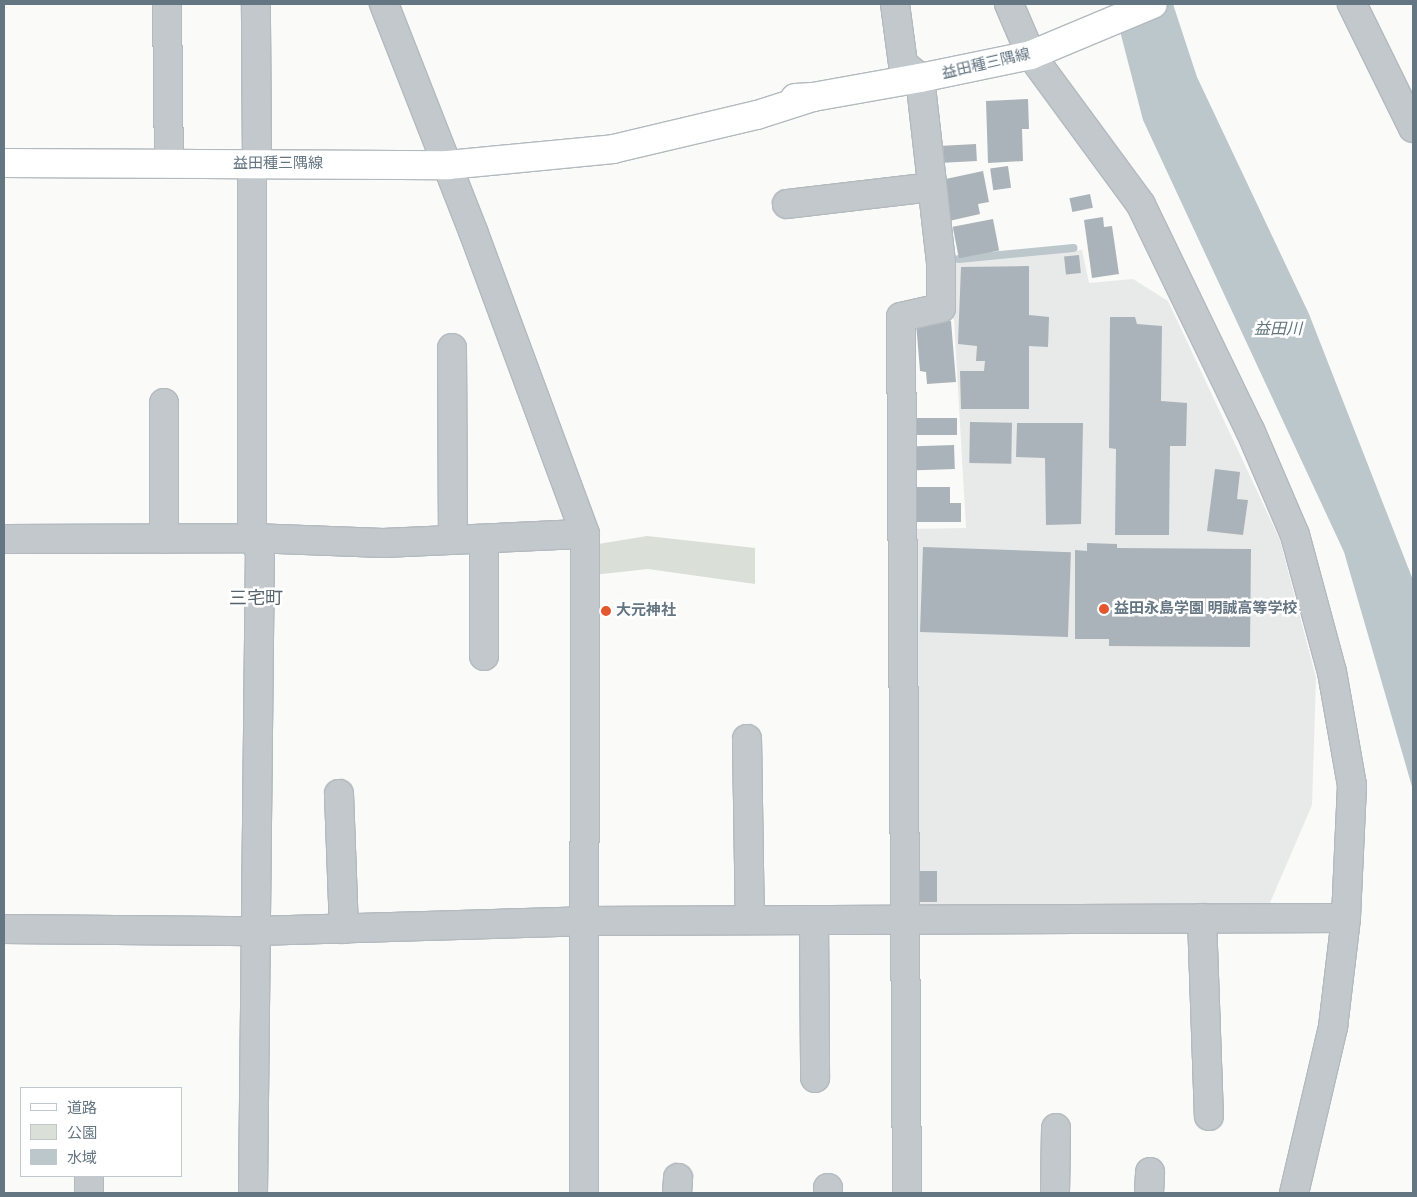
<!DOCTYPE html>
<meta charset="utf-8">
<style>
body{margin:0}
#map{position:relative;width:1417px;height:1197px;overflow:hidden;background:#fafaf8;font-family:"Fira Sans","Noto Sans JP",sans-serif}
div>[style]{position:absolute}
.built>*{inset:0;background:#e8e9e9}
.green>*{inset:0;background:#dadfd7}
.water>*{inset:0;background:#bbc7cb}
.stream>*{height:8px;margin:-4px;padding:0 4px;transform-origin:4px;border-radius:4px;background:#bbc7cb}
.building>*{inset:0;background:#aab3b9;transform-origin:0 0}
.roads{filter:drop-shadow(1px 0 #b3babf) drop-shadow(-1px 0 #b3babf) drop-shadow(0 1px #b3babf) drop-shadow(0 -1px #b3babf)}
.street>*{height:28px;margin:-14px;padding:0 14px;transform-origin:14px;border-radius:14px;background:#c3c8cc}
.secondary>*{height:28px;margin:-14px;padding:0 14px;transform-origin:14px;border-radius:14px;background:#fff}
.dots>*{width:14px;height:14px;translate:-50% -50%;box-sizing:border-box;border:2px solid #fff;border-radius:50%}
span{translate:-50% -50%;white-space:nowrap;text-align:center;line-height:1.15;-webkit-text-stroke:5px #fff;paint-order:stroke}
.street-label{font-size:15px;color:#657683}
.poi-label{font-size:15px;color:#657683;font-weight:700}
.left{translate:0 -50%;text-align:left}
.water-label{font-size:16px;color:#60757c;font-style:italic}
.quarter-label{font-size:18px;color:#57646e}
.frame{position:absolute;inset:0;border:5px solid #657683;pointer-events:none}
.legend{position:absolute;left:20px;top:1087px;width:162px;height:90px;box-sizing:border-box;background:#fff;border:1px solid #c1c8cd;margin:0;padding:6px 9px;list-style:none;font-size:15px;color:#657683}
.legend li{display:flex;align-items:center;gap:10px;height:25px}
.legend b{width:25px;border:1px solid #c1c8cd}
</style>
<div id="map">
<div class="built">
<div style="clip-path:polygon(1082px 250px,1089px 283px,1133px 279px,1168px 301px,1280px 540px,1316px 678px,1312px 805px,1269px 905px,915px 908px,909px 529px,966px 528px,954px 320px,949px 311px,947px 263px)"></div>
</div>
<div class="green">
<div style="clip-path:polygon(647px 536px,755px 548px,755px 584px,648px 569px,593px 575px,592px 545px)"></div>
</div>
<div class="water">
<div style="clip-path:polygon(1113px 4px,1173px 4px,1197px 77px,1309px 314px,1413px 580px,1413px 790px,1344px 552px,1143px 120px)"></div>
</div>
<div class="stream">
<div style="left:959px;top:259px;width:115px;rotate:-5.5deg"></div>
</div>
<div class="building">
<div style="clip-path:polygon(1028px 99px,1029px 129px,1022px 129px,1023px 161px,988px 163px,986px 101px)"></div>
<div style="left:976px;top:144px;width:17px;height:33px;rotate:87deg"></div>
<div style="left:1008px;top:166px;width:22px;height:18px;rotate:82deg"></div>
<div style="clip-path:polygon(983px 171px,989px 202px,978px 204px,980px 214px,949px 221px,941px 180px)"></div>
<div style="left:1090px;top:194px;width:14px;height:21px;rotate:78deg"></div>
<div style="clip-path:polygon(1103px 217px,1104px 227px,1112px 226px,1119px 274px,1092px 278px,1084px 220px)"></div>
<div style="left:993px;top:219px;width:32px;height:41px;rotate:79deg"></div>
<div style="left:1079px;top:255px;width:18px;height:15px;rotate:84deg"></div>
<div style="clip-path:polygon(1029px 266px,1029px 315px,1049px 317px,1048px 347px,1029px 346px,1029px 409px,961px 409px,960px 371px,984px 371px,985px 361px,976px 361px,977px 346px,958px 344px,961px 267px)"></div>
<div style="clip-path:polygon(1110px 317px,1135px 317px,1137px 324px,1162px 326px,1161px 401px,1187px 403px,1186px 446px,1170px 446px,1169px 535px,1115px 535px,1116px 449px,1109px 448px)"></div>
<div style="clip-path:polygon(951px 321px,956px 382px,927px 384px,926px 372px,920px 371px,916px 323px)"></div>
<div style="left:957px;top:418px;width:17px;height:43px;rotate:90deg"></div>
<div style="left:970px;top:422px;width:42px;height:41px;rotate:1deg"></div>
<div style="clip-path:polygon(1017px 423px,1083px 423px,1081px 524px,1046px 525px,1045px 458px,1016px 457px)"></div>
<div style="left:954px;top:445px;width:24px;height:38px;rotate:88deg"></div>
<div style="clip-path:polygon(1215px 469px,1240px 472px,1237px 499px,1248px 500px,1243px 535px,1207px 531px)"></div>
<div style="clip-path:polygon(915px 487px,950px 487px,950px 503px,961px 503px,961px 522px,915px 522px)"></div>
<div style="clip-path:polygon(1087px 543px,1117px 544px,1117px 548px,1251px 549px,1250px 647px,1109px 646px,1109px 639px,1075px 639px,1075px 550px,1087px 551px)"></div>
<div style="left:923px;top:547px;width:148px;height:85px;rotate:2deg"></div>
<div style="left:919px;top:871px;width:18px;height:31px"></div>
</div>
<div class="roads">
<div class="street">
<div style="left:167px;top:4px;width:160px;rotate:89.3deg"></div>
<div style="left:384px;top:4px;width:244px;rotate:68.6deg"></div>
<div style="left:473px;top:231px;width:323px;rotate:69.7deg"></div>
<div style="left:585px;top:534px;width:659px;rotate:90.09deg"></div>
<div style="left:895px;top:4px;width:61px;rotate:82.4deg"></div>
<div style="left:903px;top:64px;width:22px;rotate:39deg"></div>
<div style="left:920px;top:78px;width:185px;rotate:83.5deg"></div>
<div style="left:941px;top:262px;width:46px;rotate:90deg"></div>
<div style="left:941px;top:308px;width:41px;rotate:167.3deg"></div>
<div style="left:901px;top:317px;width:876px;rotate:89.61deg"></div>
<div style="left:1009px;top:4px;width:56px;rotate:66.7deg"></div>
<div style="left:1031px;top:55px;width:186px;rotate:53.7deg"></div>
<div style="left:1141px;top:205px;width:250px;rotate:64.2deg"></div>
<div style="left:1250px;top:430px;width:114px;rotate:66.8deg"></div>
<div style="left:1295px;top:535px;width:142px;rotate:74.9deg"></div>
<div style="left:1332px;top:672px;width:115px;rotate:80deg"></div>
<div style="left:1352px;top:785px;width:133px;rotate:92.6deg"></div>
<div style="left:1346px;top:918px;width:110px;rotate:96.8deg"></div>
<div style="left:1333px;top:1027px;width:171px;rotate:103.2deg"></div>
<div style="left:1352px;top:4px;width:138px;rotate:63.8deg"></div>
<div style="left:787px;top:204px;width:146px;rotate:-6.7deg"></div>
<div style="left:452px;top:348px;width:192px;rotate:89.7deg"></div>
<div style="left:4px;top:539px;width:248px;rotate:-0.2deg"></div>
<div style="left:252px;top:538px;width:131px;rotate:2.2deg"></div>
<div style="left:383px;top:543px;width:202px;rotate:-2.6deg"></div>
<div style="left:164px;top:539px;width:136px;rotate:-90deg"></div>
<div style="left:484px;top:539px;width:117px;rotate:90deg"></div>
<div style="left:747px;top:739px;width:181px;rotate:89.1deg"></div>
<div style="left:339px;top:794px;width:135px;rotate:87.9deg"></div>
<div style="left:1202px;top:918px;width:198px;rotate:88deg"></div>
<div style="left:814px;top:920px;width:158px;rotate:89.6deg"></div>
<div style="left:4px;top:929px;width:252px;rotate:0.5deg"></div>
<div style="left:256px;top:931px;width:328px;rotate:-1.7deg"></div>
<div style="left:584px;top:921px;width:762px;rotate:-0.23deg"></div>
<div style="left:828px;top:1188px;width:5px;rotate:90deg"></div>
<div style="left:89px;top:1193px;width:17px;rotate:-90deg"></div>
<div style="left:253px;top:1193px;width:642px;rotate:-89.38deg"></div>
<div style="left:260px;top:551px;width:15px;rotate:-122deg"></div>
<div style="left:252px;top:538px;width:363px;rotate:-90deg"></div>
<div style="left:252px;top:175px;width:12px;rotate:-66deg"></div>
<div style="left:257px;top:164px;width:160px;rotate:-90.4deg"></div>
<div style="left:677px;top:1193px;width:15px;rotate:-86deg"></div>
<div style="left:1055px;top:1193px;width:65px;rotate:-89.1deg"></div>
<div style="left:1149px;top:1193px;width:21px;rotate:-87deg"></div>
</div>
<div class="secondary">
<div style="left:795px;top:98px;width:18px;rotate:-3deg"></div>
<div style="left:813px;top:97px;width:109px;rotate:-10.1deg"></div>
<div style="left:920px;top:78px;width:113px;rotate:-11.7deg"></div>
<div style="left:1031px;top:55px;width:132px;rotate:-22.7deg"></div>
<div style="left:4px;top:163px;width:444px;rotate:0.3deg"></div>
<div style="left:448px;top:165px;width:166px;rotate:-5.5deg"></div>
<div style="left:613px;top:149px;width:148px;rotate:-13.3deg"></div>
<div style="left:757px;top:115px;width:59px;rotate:-17.8deg"></div>
</div>
</div>
<div class="dots">
<div style="left:1104px;top:609px;background:#e4572e"></div>
<div style="left:606px;top:611px;background:#e4572e"></div>
</div>
<div class="street-label">
<span style="left:986px;top:64px;rotate:-13deg">益田種三隅線</span>
<span style="left:278px;top:164px">益田種三隅線</span>
</div>
<div class="poi-label">
<span class="left" style="left:1114px;top:609px">益田永島学園 明誠高等学校</span>
<span class="left" style="left:616px;top:611px">大元神社</span>
</div>
<div class="water-label">
<span style="left:1278px;top:329px">益田川</span>
</div>
<div class="quarter-label">
<span style="left:256px;top:598px">三宅町</span>
</div>
<div class="frame"></div>
<ul class="legend">
<li><b style="height:6px;background:#fff"></b>道路</li>
<li><b style="height:14px;background:#dadfd7"></b>公園</li>
<li><b style="height:14px;background:#bbc7cb"></b>水域</li>
</ul>
</div>
